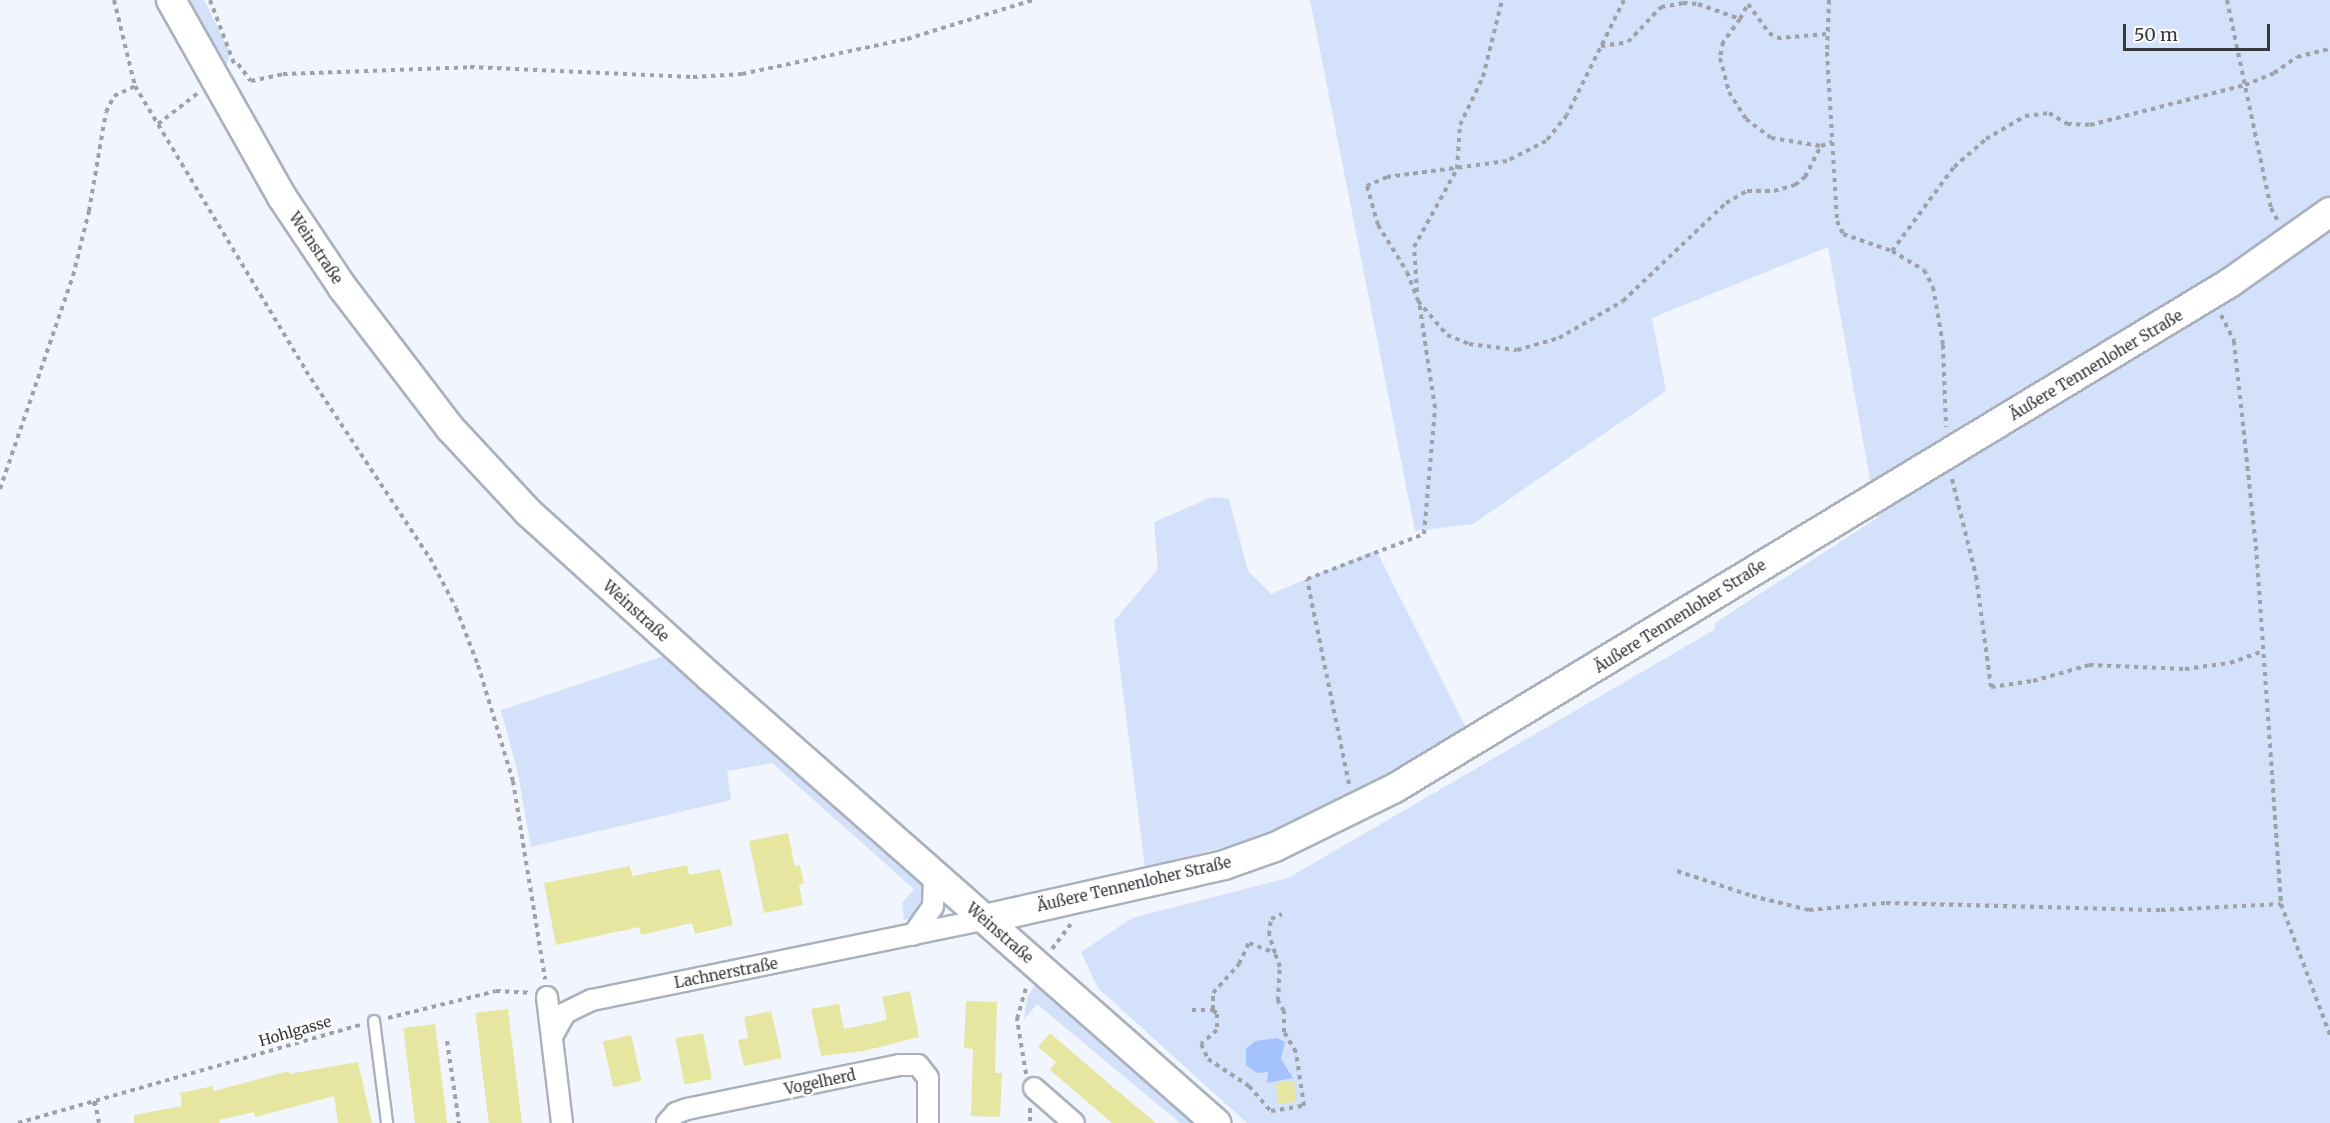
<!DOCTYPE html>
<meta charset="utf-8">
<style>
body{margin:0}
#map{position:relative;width:2330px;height:1123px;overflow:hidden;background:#f1f5fd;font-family:Merriweather,serif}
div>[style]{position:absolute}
.green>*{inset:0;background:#d3e1fa}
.water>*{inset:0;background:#a4c3fd}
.building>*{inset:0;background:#e6e6a0;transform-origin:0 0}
.path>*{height:4px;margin-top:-2px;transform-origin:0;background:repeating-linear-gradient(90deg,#9ea1a7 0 4.5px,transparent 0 9px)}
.roads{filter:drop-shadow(2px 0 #aab1bd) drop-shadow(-2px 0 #aab1bd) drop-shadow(0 2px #aab1bd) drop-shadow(0 -2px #aab1bd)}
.lane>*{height:10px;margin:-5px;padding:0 5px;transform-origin:5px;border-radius:5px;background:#fff}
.street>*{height:20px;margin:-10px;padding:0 10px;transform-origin:10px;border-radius:10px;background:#fff}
.secondary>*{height:28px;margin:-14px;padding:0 14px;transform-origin:14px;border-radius:14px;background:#fff}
span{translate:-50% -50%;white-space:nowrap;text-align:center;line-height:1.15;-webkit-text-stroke:5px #fff;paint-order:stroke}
.street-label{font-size:15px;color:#36383d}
.scale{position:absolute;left:2123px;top:24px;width:147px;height:27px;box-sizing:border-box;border:3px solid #36383d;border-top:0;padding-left:8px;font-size:18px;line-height:21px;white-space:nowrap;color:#36383d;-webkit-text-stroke:4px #fff;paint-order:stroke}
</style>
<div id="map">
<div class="green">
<div style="clip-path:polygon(189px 0,204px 0,230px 52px,227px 65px,221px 67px)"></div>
<div style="clip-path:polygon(1310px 0,2330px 0,2330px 1123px,1247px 1123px,1098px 988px,1081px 952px,1132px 918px,1288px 878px,1714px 630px,1715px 623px,1877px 518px,1828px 247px,1652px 318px,1666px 391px,1473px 524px,1415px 531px)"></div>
<div style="clip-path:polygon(1212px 497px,1229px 499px,1248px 571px,1271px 594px,1376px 550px,1465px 726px,1405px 769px,1309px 815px,1240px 843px,1145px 867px,1114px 621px,1158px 569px,1154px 522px)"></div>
<div style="clip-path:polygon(664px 656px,923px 883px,926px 896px,915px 917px,904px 920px,902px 903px,914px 889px,772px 763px,727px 771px,731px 800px,531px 847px,518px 774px,501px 710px)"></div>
<div style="clip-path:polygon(1037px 981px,1090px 1027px,1194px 1123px,1180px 1123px,1037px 1004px,1024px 1020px,1027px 998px)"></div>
</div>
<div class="water">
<div style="clip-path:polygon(1277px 1038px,1285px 1042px,1281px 1059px,1293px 1078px,1267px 1083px,1268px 1072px,1257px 1073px,1246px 1065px,1246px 1049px,1255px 1041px)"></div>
</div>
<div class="building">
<div style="clip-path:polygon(788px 833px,795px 867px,800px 865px,804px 884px,799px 885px,803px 905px,764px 913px,749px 841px)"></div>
<div style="clip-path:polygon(687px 865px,689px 875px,720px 869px,733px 925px,695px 934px,692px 923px,641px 935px,639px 927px,556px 945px,544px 883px,630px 866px,632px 876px)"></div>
<div style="clip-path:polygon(910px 991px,919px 1037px,864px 1051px,821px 1056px,811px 1009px,839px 1004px,844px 1029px,887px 1020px,882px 997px)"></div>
<div style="clip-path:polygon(966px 1001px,997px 1002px,995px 1073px,1002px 1073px,1000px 1117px,971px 1116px,973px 1049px,964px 1048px)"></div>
<div style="left:508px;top:1009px;width:115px;height:33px;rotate:83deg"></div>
<div style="clip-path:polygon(771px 1011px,782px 1058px,744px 1066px,738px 1040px,748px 1038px,744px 1017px)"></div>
<div style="left:435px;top:1024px;width:100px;height:32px;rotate:83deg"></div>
<div style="left:703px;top:1033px;width:47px;height:28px;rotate:79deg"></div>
<div style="clip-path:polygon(1050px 1033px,1114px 1088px,1156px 1123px,1112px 1123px,1050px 1070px,1056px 1062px,1038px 1047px)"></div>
<div style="left:631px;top:1035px;width:47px;height:29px;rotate:77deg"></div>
<div style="clip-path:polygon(358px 1062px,372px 1123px,338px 1123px,334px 1096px,255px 1117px,254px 1112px,219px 1120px,220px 1123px,134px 1123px,134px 1115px,182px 1106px,180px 1093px,213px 1086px,214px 1091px,289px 1071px,289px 1074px)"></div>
<div style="left:1294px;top:1081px;width:21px;height:18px;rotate:85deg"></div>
</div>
<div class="path">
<div style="left:114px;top:0;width:89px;rotate:76.3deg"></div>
<div style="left:210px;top:0;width:71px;rotate:69.3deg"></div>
<div style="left:1624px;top:0;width:128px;rotate:116.4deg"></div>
<div style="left:1567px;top:115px;width:33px;rotate:129deg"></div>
<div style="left:1546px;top:141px;width:44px;rotate:152.9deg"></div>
<div style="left:1507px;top:161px;width:121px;rotate:172.4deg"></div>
<div style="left:1387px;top:177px;width:22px;rotate:156deg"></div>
<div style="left:1367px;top:186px;width:41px;rotate:74.2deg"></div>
<div style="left:1378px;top:225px;width:55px;rotate:58.3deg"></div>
<div style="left:1407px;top:272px;width:31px;rotate:69deg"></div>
<div style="left:1418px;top:301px;width:45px;rotate:49.5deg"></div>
<div style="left:1447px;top:335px;width:24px;rotate:22deg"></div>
<div style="left:1469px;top:344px;width:48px;rotate:7.1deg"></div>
<div style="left:1517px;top:350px;width:44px;rotate:-15.9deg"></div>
<div style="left:1559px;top:338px;width:74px;rotate:-30deg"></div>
<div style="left:1623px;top:301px;width:142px;rotate:-43.6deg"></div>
<div style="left:1726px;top:203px;width:24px;rotate:-30deg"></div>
<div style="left:1747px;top:191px;width:27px"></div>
<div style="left:1774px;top:191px;width:22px;rotate:-16deg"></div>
<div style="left:1795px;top:185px;width:13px;rotate:-39deg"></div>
<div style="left:1805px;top:177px;width:35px;rotate:-63deg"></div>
<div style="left:1821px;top:146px;width:12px;rotate:-20deg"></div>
<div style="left:1829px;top:0;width:52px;rotate:92.2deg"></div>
<div style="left:1827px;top:52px;width:169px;rotate:86.6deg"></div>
<div style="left:1837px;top:221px;width:14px;rotate:65deg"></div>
<div style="left:1843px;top:234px;width:52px;rotate:19.1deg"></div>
<div style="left:1892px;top:251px;width:37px;rotate:31deg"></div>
<div style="left:1924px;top:270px;width:19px;rotate:62deg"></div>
<div style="left:1933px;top:287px;width:59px;rotate:80.2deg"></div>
<div style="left:1943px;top:345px;width:82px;rotate:87.9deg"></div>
<div style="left:2227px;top:0;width:213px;rotate:78.1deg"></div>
<div style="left:2271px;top:208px;width:15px;rotate:62deg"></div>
<div style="left:1740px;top:19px;width:29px;rotate:126deg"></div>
<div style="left:1723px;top:42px;width:16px;rotate:101deg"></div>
<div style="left:1720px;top:58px;width:35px;rotate:75deg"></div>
<div style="left:1729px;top:92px;width:32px;rotate:58deg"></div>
<div style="left:1746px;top:119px;width:31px;rotate:37deg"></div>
<div style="left:1771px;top:138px;width:51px;rotate:9.1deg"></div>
<div style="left:1601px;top:46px;width:27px;rotate:-8deg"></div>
<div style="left:1628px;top:42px;width:48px;rotate:-46.7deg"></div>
<div style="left:1661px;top:7px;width:22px;rotate:-10deg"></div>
<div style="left:1683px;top:3px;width:15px;rotate:4deg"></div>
<div style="left:1698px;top:4px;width:45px;rotate:19.7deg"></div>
<div style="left:1740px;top:19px;width:17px;rotate:-62deg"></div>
<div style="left:1748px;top:4px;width:36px;rotate:54deg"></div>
<div style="left:1769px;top:33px;width:9px;rotate:32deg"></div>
<div style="left:1777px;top:38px;width:51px;rotate:-4.5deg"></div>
<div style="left:238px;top:64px;width:21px;rotate:53deg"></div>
<div style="left:251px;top:81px;width:33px;rotate:-12deg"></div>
<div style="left:283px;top:74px;width:187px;rotate:-2.1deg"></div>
<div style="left:470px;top:67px;width:223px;rotate:2.6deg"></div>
<div style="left:693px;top:77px;width:49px;rotate:-3.5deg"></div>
<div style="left:742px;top:74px;width:169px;rotate:-12deg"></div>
<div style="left:907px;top:39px;width:132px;rotate:-17.2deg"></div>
<div style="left:158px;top:124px;width:51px;rotate:-37.8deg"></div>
<div style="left:1892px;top:251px;width:104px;rotate:-53.6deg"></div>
<div style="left:1954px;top:167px;width:43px;rotate:-41.2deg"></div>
<div style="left:1986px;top:139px;width:45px;rotate:-30.5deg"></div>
<div style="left:2025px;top:116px;width:24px;rotate:-7deg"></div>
<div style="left:2049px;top:113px;width:21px;rotate:31deg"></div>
<div style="left:2067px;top:124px;width:23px;rotate:2deg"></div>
<div style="left:2090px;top:125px;width:160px;rotate:-14.5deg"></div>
<div style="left:2245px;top:85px;width:31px;rotate:-22deg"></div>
<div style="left:2274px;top:73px;width:28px;rotate:-35deg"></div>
<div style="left:2297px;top:57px;width:34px;rotate:-14deg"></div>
<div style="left:1417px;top:292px;width:45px;rotate:-93.8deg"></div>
<div style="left:1414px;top:247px;width:89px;rotate:-61.1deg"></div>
<div style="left:1457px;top:169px;width:44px;rotate:-86.1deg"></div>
<div style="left:1460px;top:125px;width:53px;rotate:-64.4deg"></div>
<div style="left:1483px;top:77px;width:79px;rotate:-76.1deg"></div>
<div style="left:2221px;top:315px;width:29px;rotate:63deg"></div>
<div style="left:2234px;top:341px;width:206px;rotate:83.9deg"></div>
<div style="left:2256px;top:546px;width:359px;rotate:86deg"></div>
<div style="left:1952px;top:479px;width:100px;rotate:76.1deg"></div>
<div style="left:1976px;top:576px;width:112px;rotate:82.3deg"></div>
<div style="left:1991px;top:687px;width:42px;rotate:-8.1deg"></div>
<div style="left:2033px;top:681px;width:58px;rotate:-15.9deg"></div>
<div style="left:2089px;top:665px;width:96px;rotate:2.4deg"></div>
<div style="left:2185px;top:669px;width:45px;rotate:-7.6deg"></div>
<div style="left:2230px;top:663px;width:32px;rotate:-20deg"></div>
<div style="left:0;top:489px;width:225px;rotate:-71.1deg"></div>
<div style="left:73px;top:276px;width:67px;rotate:-76.2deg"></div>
<div style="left:89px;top:211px;width:100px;rotate:-80.3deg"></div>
<div style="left:106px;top:112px;width:18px;rotate:-63deg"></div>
<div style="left:114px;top:96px;width:23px;rotate:-25deg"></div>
<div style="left:135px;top:86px;width:332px;rotate:59deg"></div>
<div style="left:306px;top:371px;width:224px;rotate:56.5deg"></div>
<div style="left:430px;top:558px;width:56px;rotate:62.5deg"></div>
<div style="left:456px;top:608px;width:61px;rotate:68.9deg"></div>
<div style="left:478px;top:665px;width:121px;rotate:73.2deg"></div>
<div style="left:513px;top:781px;width:201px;rotate:80.8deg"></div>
<div style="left:1349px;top:784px;width:209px;rotate:-101.6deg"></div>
<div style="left:1307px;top:579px;width:125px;rotate:-21deg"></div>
<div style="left:1424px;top:534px;width:126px;rotate:-85deg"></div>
<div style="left:1435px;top:408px;width:107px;rotate:-98.6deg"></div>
<div style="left:1677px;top:871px;width:79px;rotate:18.4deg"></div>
<div style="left:1752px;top:896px;width:59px;rotate:13.8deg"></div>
<div style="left:1809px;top:910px;width:77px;rotate:-5.2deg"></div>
<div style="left:1886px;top:903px;width:275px;rotate:1.5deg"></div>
<div style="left:2161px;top:910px;width:120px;rotate:-2.9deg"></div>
<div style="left:2281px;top:904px;width:140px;rotate:69.5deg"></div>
<div style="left:1052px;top:949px;width:31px;rotate:-53deg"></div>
<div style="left:1192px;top:1010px;width:21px"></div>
<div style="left:1213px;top:1010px;width:6px;rotate:45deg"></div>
<div style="left:1217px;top:1014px;width:16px;rotate:90deg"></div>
<div style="left:1217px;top:1030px;width:21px;rotate:139deg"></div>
<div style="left:1201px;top:1044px;width:17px;rotate:65deg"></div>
<div style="left:1208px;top:1059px;width:49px;rotate:33.4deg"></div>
<div style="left:1249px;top:1086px;width:33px;rotate:49deg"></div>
<div style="left:1271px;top:1111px;width:33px;rotate:-9deg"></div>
<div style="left:1304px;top:1106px;width:55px;rotate:-98.4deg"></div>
<div style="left:1296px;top:1052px;width:23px;rotate:-121deg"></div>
<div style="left:1284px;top:1032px;width:21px;rotate:-90deg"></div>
<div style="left:1284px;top:1011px;width:12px;rotate:-121deg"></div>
<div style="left:1278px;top:1001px;width:34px;rotate:-87deg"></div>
<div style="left:1280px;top:967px;width:15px;rotate:-110deg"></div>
<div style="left:1213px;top:1010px;width:17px;rotate:-90deg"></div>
<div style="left:1213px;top:993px;width:39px;rotate:-48deg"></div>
<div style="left:1239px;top:964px;width:23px;rotate:-65deg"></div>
<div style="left:1249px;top:943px;width:28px;rotate:21deg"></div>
<div style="left:1275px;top:953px;width:19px;rotate:-108deg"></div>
<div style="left:1269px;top:935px;width:16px;rotate:-83deg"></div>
<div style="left:1271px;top:919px;width:12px;rotate:-24deg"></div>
<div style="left:388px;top:1018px;width:111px;rotate:-14deg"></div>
<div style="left:496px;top:991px;width:34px;rotate:3deg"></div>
<div style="left:447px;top:1041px;width:83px;rotate:81.7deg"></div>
<div style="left:1026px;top:1074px;width:56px;rotate:-99.3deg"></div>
<div style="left:1017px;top:1019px;width:32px;rotate:-74deg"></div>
<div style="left:94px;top:1106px;width:5px;rotate:-79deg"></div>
<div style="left:95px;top:1101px;width:22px;rotate:80deg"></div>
<div style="left:1030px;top:1108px;width:15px;rotate:90deg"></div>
<div style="left:18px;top:1123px;width:356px;rotate:-16deg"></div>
</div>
<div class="roads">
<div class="lane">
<div style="left:374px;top:1021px;width:103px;rotate:82.7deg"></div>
</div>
<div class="street">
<div style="left:913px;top:935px;width:35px;rotate:-55deg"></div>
<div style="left:933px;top:906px;width:30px;rotate:-88deg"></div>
<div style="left:547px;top:997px;width:127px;rotate:83.2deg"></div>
<div style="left:554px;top:1033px;width:23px;rotate:-61deg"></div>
<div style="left:565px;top:1013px;width:30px;rotate:-26deg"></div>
<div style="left:592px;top:1000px;width:401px;rotate:-11.6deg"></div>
<div style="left:1034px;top:1088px;width:53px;rotate:41.2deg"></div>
<div style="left:667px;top:1123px;width:13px;rotate:-48deg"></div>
<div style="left:676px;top:1113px;width:12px;rotate:-20deg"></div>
<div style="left:687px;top:1109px;width:217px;rotate:-11.7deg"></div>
<div style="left:900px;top:1065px;width:18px"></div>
<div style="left:918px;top:1065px;width:16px;rotate:52deg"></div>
<div style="left:928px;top:1078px;width:45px;rotate:90deg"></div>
</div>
<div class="secondary">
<div style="left:171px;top:0;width:226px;rotate:60.6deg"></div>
<div style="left:282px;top:197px;width:110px;rotate:56.2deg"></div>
<div style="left:343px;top:288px;width:176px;rotate:52.6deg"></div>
<div style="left:450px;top:428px;width:115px;rotate:47.1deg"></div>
<div style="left:528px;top:512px;width:246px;rotate:42.2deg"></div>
<div style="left:710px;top:677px;width:675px;rotate:41.39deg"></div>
<div style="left:985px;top:919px;width:245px;rotate:-12.7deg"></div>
<div style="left:1224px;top:865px;width:54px;rotate:-19.4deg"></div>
<div style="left:1275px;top:847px;width:134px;rotate:-26.2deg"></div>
<div style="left:1395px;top:788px;width:977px;rotate:-31.18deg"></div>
<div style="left:2231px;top:282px;width:121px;rotate:-35.3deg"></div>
</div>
</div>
<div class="street-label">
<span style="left:316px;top:248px;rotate:56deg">Weinstraße</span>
<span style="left:2096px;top:365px;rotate:-31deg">Äußere Tennenloher Straße</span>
<span style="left:636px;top:611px;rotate:42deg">Weinstraße</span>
<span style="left:1680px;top:616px;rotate:-32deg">Äußere Tennenloher Straße</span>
<span style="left:1134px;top:884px;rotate:-13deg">Äußere Tennenloher Straße</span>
<span style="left:1000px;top:933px;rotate:41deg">Weinstraße</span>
<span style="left:726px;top:973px;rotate:-11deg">Lachnerstraße</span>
<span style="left:295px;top:1031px;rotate:-16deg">Hohlgasse</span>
<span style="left:820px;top:1082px;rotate:-12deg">Vogelherd</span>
</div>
<div class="scale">50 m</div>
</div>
